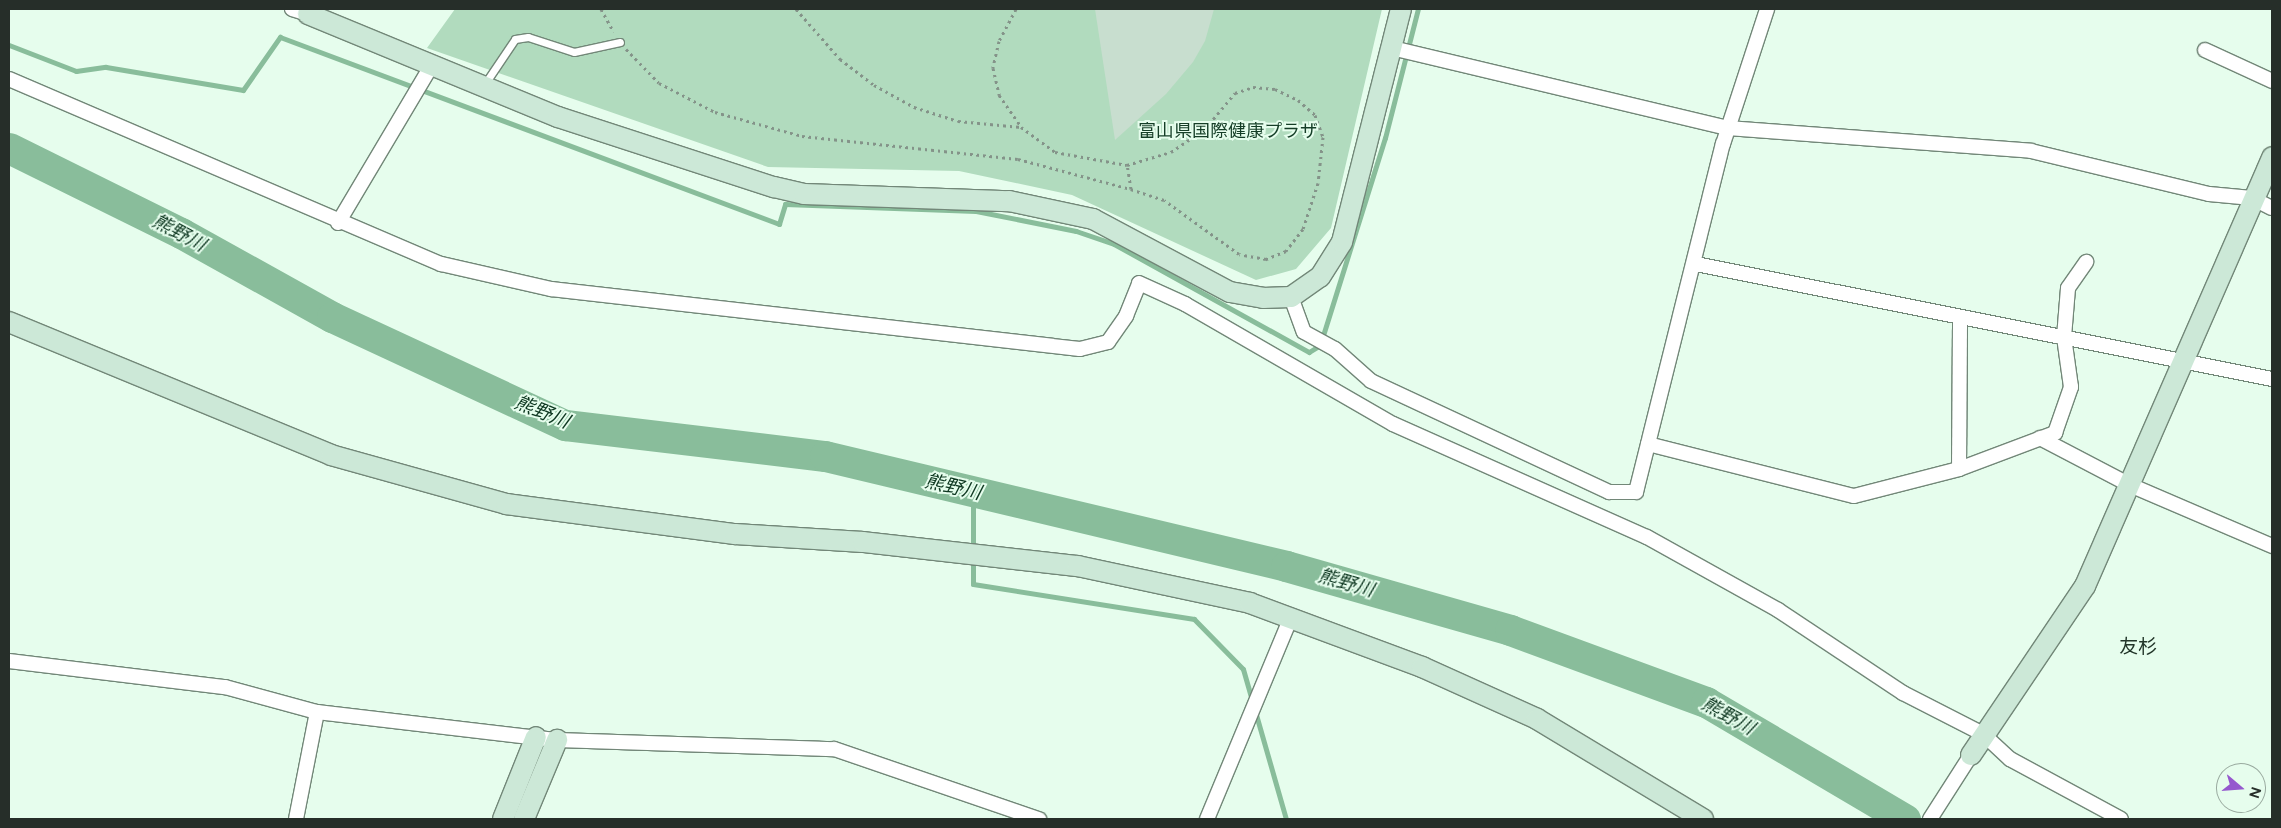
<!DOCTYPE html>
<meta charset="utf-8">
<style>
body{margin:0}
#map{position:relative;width:2281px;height:828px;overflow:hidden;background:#e6fded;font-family:Figtree,"Noto Sans JP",sans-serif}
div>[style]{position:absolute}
.green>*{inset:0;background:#b1dbbe}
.stream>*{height:5px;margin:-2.5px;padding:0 2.5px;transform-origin:2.5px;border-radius:2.5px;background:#89bd9b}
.river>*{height:31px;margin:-15.5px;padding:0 15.5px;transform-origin:15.5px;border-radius:15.5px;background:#89bd9b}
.building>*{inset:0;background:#c8decf}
.path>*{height:3px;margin-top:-1.5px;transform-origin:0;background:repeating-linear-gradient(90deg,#849389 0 2.5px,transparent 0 6.5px)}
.roads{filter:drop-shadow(1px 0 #728778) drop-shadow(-1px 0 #728778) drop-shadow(0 1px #728778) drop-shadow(0 -1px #728778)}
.lane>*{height:7px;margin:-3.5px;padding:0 3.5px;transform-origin:3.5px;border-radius:3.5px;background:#fff}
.street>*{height:14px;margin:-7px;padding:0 7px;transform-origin:7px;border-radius:7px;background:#fff}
.secondary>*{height:20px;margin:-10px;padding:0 10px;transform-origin:10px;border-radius:10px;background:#cce8d7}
span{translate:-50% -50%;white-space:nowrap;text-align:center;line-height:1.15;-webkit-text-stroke:4px #e6fded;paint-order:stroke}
.park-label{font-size:18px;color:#153e27}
.water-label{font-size:19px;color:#0d3720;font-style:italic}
.neighbourhood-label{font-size:19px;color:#223529}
.frame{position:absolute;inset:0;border:10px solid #262e29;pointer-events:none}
.north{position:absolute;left:2216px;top:763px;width:50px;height:50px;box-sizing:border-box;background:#e6fded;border:1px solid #99aa9f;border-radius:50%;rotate:108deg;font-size:14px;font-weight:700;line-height:20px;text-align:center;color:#262e29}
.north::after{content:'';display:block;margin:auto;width:18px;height:22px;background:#9558ce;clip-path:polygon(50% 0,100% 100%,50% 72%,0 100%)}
</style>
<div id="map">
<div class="green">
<div style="clip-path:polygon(455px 9px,1382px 9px,1331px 228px,1296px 269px,1256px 280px,1072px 195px,959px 171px,768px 167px,427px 48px)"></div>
</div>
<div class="stream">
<div style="left:9px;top:45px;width:72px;rotate:21.2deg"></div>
<div style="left:76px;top:71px;width:30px;rotate:-8deg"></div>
<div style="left:106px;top:67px;width:139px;rotate:9.5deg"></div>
<div style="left:243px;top:90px;width:65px;rotate:-55.1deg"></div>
<div style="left:280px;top:37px;width:533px;rotate:20.54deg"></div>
<div style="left:779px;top:224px;width:21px;rotate:-73deg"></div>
<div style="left:785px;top:204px;width:191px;rotate:2.1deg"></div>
<div style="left:976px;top:211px;width:102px;rotate:11.3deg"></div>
<div style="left:1076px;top:231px;width:40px;rotate:18.9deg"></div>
<div style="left:1114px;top:244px;width:223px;rotate:29deg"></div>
<div style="left:1309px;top:352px;width:13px;rotate:-32deg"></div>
<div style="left:1320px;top:345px;width:217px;rotate:-72.6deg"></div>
<div style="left:1385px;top:138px;width:133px;rotate:-75.7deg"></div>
<div style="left:973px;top:494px;width:57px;rotate:90deg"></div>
<div style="left:973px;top:559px;width:25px;rotate:90deg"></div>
<div style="left:973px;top:584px;width:224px;rotate:9deg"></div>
<div style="left:1194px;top:619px;width:70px;rotate:45.6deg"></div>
<div style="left:1243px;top:669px;width:33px;rotate:74deg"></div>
<div style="left:1255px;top:711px;width:112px;rotate:74deg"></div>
</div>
<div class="river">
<div style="left:9px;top:148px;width:192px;rotate:26.3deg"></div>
<div style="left:181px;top:233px;width:173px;rotate:29.1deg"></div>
<div style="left:332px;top:317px;width:257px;rotate:24.9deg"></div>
<div style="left:565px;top:425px;width:262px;rotate:6.8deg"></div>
<div style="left:825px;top:456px;width:474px;rotate:13.4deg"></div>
<div style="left:1286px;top:566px;width:233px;rotate:15.9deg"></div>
<div style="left:1510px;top:630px;width:209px;rotate:20.2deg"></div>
<div style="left:1706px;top:702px;width:231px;rotate:30.5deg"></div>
</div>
<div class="building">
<div style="clip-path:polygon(1095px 9px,1214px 9px,1205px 41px,1193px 62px,1166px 94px,1115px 140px)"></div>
</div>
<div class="path">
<div style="left:601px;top:9px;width:26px;rotate:61deg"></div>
<div style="left:796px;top:9px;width:67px;rotate:48.7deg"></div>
<div style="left:840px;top:59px;width:43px;rotate:37.4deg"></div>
<div style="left:874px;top:85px;width:46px;rotate:28.8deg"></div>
<div style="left:914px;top:107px;width:46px;rotate:17.7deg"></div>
<div style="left:958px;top:121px;width:63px;rotate:5.4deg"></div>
<div style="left:1016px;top:9px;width:36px;rotate:118deg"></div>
<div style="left:999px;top:41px;width:28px;rotate:103deg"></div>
<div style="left:993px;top:68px;width:28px;rotate:77deg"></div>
<div style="left:999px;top:95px;width:39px;rotate:55deg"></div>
<div style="left:1021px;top:127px;width:42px;rotate:36.3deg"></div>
<div style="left:1055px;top:152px;width:73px;rotate:10.2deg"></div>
<div style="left:626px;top:49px;width:47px;rotate:45.9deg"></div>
<div style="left:659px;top:83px;width:63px;rotate:27.4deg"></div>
<div style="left:715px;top:112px;width:90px;rotate:15.4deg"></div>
<div style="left:802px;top:136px;width:217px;rotate:6.1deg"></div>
<div style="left:1018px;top:159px;width:117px;rotate:14.9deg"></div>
<div style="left:1253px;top:87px;width:22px;rotate:5deg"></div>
<div style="left:1275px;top:89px;width:25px;rotate:26deg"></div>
<div style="left:1298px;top:100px;width:23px;rotate:41deg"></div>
<div style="left:1315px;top:115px;width:23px;rotate:70deg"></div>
<div style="left:1323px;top:137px;width:46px;rotate:96.2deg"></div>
<div style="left:1318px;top:183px;width:48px;rotate:108.1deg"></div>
<div style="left:1303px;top:229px;width:28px;rotate:128deg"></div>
<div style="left:1286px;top:251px;width:22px;rotate:158deg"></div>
<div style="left:1266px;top:259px;width:27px;rotate:-170deg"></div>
<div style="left:1239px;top:254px;width:92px;rotate:-144.2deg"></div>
<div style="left:1164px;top:200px;width:35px;rotate:-162deg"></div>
<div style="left:1131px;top:189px;width:24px;rotate:-99deg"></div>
<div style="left:1127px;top:165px;width:46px;rotate:-16.5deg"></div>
<div style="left:1171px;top:152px;width:41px;rotate:-34.1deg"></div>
<div style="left:1205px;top:129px;width:47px;rotate:-50.2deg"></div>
<div style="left:1235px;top:93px;width:19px;rotate:-18deg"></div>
</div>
<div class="roads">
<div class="lane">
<div style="left:484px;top:85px;width:55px;rotate:-56deg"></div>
<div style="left:515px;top:39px;width:13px;rotate:-9deg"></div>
<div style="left:528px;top:37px;width:48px;rotate:18.1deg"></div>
<div style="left:574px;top:52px;width:47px;rotate:-12.3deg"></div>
</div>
<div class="street">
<div style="left:292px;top:9px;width:17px;rotate:17deg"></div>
<div style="left:308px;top:14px;width:6px;rotate:-59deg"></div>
<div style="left:1392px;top:48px;width:345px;rotate:13.4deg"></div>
<div style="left:1728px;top:128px;width:304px;rotate:4.3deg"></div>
<div style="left:2031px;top:151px;width:183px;rotate:13.6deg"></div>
<div style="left:2209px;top:194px;width:43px;rotate:5.3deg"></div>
<div style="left:2252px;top:198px;width:22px;rotate:27deg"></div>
<div style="left:2205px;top:50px;width:74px;rotate:24.8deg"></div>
<div style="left:9px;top:79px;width:470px;rotate:23.2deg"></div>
<div style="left:441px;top:264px;width:113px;rotate:12.8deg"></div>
<div style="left:551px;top:289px;width:532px;rotate:6.47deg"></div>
<div style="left:1080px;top:349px;width:29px;rotate:-14deg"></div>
<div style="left:1108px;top:342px;width:32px;rotate:-55deg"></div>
<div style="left:1126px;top:316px;width:35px;rotate:-68deg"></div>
<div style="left:1139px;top:283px;width:51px;rotate:24.5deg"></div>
<div style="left:1185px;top:304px;width:240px;rotate:30deg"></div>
<div style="left:1393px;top:424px;width:278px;rotate:24deg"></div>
<div style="left:1647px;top:537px;width:150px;rotate:29.1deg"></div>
<div style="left:1778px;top:610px;width:150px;rotate:33.6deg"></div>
<div style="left:1903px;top:693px;width:90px;rotate:27.1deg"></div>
<div style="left:1983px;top:734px;width:37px;rotate:43deg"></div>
<div style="left:2010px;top:759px;width:126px;rotate:28.4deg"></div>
<div style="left:338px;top:223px;width:186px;rotate:-59.3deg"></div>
<div style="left:1696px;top:264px;width:587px;rotate:11.29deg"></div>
<div style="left:1291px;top:297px;width:37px;rotate:70deg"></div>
<div style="left:1304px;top:332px;width:35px;rotate:29deg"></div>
<div style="left:1335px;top:349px;width:48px;rotate:41.6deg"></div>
<div style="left:1371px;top:381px;width:263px;rotate:25deg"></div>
<div style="left:1609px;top:492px;width:27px"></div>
<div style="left:1636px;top:492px;width:359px;rotate:-76deg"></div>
<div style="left:1723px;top:144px;width:142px;rotate:-71.9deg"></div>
<div style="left:2040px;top:438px;width:102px;rotate:27.6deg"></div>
<div style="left:2130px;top:485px;width:155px;rotate:23.2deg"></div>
<div style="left:1648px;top:444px;width:212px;rotate:14.2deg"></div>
<div style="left:1854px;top:496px;width:108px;rotate:-14.4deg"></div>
<div style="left:1959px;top:469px;width:151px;rotate:-89.6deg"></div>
<div style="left:1959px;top:469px;width:103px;rotate:-20.6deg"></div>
<div style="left:2055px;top:433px;width:49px;rotate:-70.8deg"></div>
<div style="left:2071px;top:387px;width:50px;rotate:-98deg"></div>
<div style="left:2064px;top:337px;width:49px;rotate:-85.3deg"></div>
<div style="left:2068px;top:288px;width:32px;rotate:-55deg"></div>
<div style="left:9px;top:661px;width:218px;rotate:6.9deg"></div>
<div style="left:225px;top:687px;width:95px;rotate:15.2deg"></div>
<div style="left:317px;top:712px;width:242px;rotate:6.7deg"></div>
<div style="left:557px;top:740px;width:277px;rotate:1.9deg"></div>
<div style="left:834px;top:749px;width:217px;rotate:18.9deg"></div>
<div style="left:296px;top:819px;width:109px;rotate:-78.9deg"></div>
<div style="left:1207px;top:819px;width:219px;rotate:-67.4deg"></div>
<div style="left:1930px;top:819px;width:76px;rotate:-57.4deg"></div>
</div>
<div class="secondary">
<div style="left:308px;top:14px;width:270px;rotate:22.4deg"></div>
<div style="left:558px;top:117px;width:227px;rotate:18deg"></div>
<div style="left:774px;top:187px;width:31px;rotate:13deg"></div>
<div style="left:804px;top:194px;width:205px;rotate:2deg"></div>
<div style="left:1009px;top:201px;width:86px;rotate:12.1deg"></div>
<div style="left:1093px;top:219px;width:155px;rotate:28.1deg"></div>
<div style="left:1230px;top:292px;width:34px;rotate:10deg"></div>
<div style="left:1263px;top:298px;width:28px;rotate:-2deg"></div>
<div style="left:1291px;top:297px;width:35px;rotate:-35deg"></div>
<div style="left:1320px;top:277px;width:41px;rotate:-57.8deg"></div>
<div style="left:1342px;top:242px;width:240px;rotate:-75.8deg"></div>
<div style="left:9px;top:322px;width:348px;rotate:22.4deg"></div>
<div style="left:331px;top:455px;width:182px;rotate:15.6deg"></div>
<div style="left:506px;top:504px;width:231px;rotate:7.5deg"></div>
<div style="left:735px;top:534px;width:128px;rotate:3.6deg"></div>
<div style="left:863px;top:542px;width:216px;rotate:6.4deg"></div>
<div style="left:1078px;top:566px;width:176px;rotate:12.1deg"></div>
<div style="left:1250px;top:603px;width:184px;rotate:20.4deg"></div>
<div style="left:1422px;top:667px;width:126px;rotate:24.3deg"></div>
<div style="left:1537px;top:719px;width:194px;rotate:31.1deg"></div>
<div style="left:1971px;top:755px;width:204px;rotate:-56deg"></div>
<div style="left:2085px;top:586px;width:468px;rotate:-66.4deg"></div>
<div style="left:503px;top:819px;width:88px;rotate:-68.1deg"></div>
<div style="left:524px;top:819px;width:86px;rotate:-67.3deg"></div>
</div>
</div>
<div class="park-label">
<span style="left:1228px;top:131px">富山県国際健康プラザ</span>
</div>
<div class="water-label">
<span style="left:179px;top:233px;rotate:28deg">熊野川</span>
<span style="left:542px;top:412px;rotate:22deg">熊野川</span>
<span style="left:953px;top:487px;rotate:13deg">熊野川</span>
<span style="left:1346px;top:583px;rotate:16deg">熊野川</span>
<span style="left:1728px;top:716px;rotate:29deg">熊野川</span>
</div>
<div class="neighbourhood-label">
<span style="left:2138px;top:647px">友杉</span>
</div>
<div class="frame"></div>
<div class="north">N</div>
</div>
